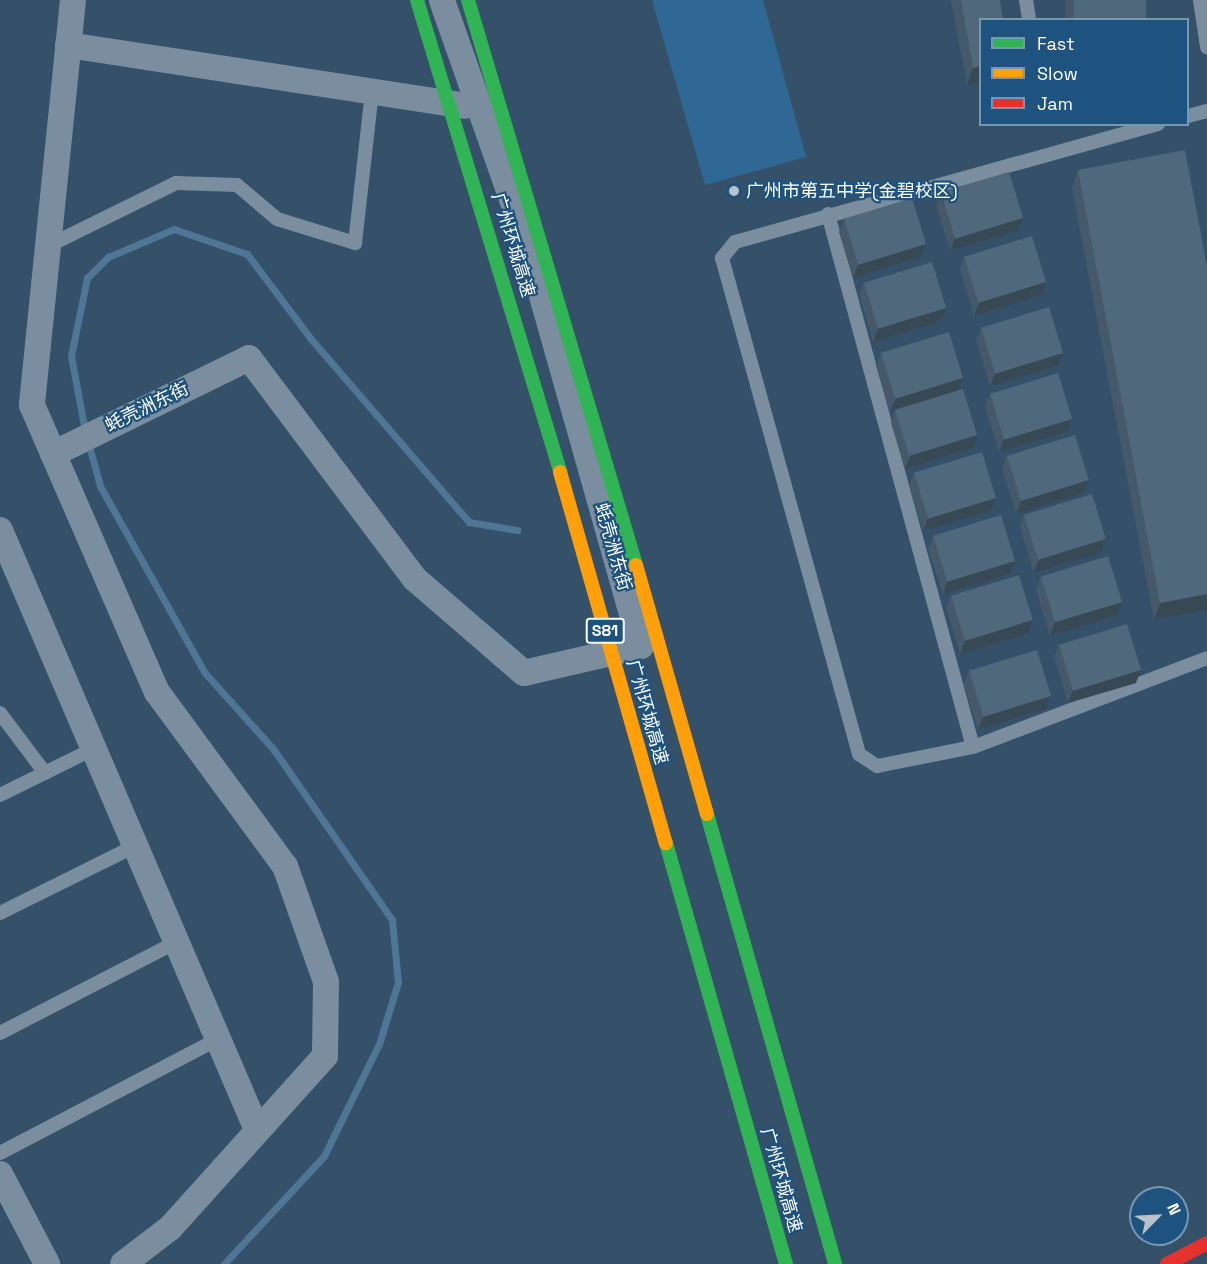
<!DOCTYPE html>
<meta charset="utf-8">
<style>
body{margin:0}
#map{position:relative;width:1207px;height:1264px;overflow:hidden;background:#345169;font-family:"Space Grotesk","Noto Sans SC",sans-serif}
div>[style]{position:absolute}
.green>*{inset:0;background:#2f6894}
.stream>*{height:7px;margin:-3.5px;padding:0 3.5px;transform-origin:3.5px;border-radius:3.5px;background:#507696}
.lane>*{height:14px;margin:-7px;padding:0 7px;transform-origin:7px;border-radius:7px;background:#7a8e9f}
.street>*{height:26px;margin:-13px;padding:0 13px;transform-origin:13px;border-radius:13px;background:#7a8e9f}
.fast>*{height:14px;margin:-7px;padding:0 7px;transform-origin:7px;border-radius:7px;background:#30b455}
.slow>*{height:14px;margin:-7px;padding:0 7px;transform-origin:7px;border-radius:7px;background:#ff9f0a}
.jam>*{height:14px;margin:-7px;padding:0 7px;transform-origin:7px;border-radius:7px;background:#e5322d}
.fast-bridge>*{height:14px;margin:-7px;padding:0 7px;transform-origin:7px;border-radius:7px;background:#30b455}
.slow-bridge>*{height:14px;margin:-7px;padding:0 7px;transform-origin:7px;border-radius:7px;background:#ff9f0a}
.wall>*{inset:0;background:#45596a;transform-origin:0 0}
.shaded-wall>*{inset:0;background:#384956}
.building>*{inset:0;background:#50687b;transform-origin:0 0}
.dots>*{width:16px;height:16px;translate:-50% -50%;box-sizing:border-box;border:3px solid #1e537f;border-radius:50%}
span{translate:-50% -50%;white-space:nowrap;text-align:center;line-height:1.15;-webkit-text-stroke:4.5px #1e537f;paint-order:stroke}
.shield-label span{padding:2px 4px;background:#1e537f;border:2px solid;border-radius:4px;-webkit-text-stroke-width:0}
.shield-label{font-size:16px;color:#fff;font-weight:700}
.poi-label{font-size:18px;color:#fff}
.left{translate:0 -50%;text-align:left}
.street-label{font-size:18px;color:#fff}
.legend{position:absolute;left:979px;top:18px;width:210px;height:108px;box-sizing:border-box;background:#1e537f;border:2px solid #7898b2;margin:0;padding:8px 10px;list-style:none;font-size:18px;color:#fff}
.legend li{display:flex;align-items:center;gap:12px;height:30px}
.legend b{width:30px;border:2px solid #7898b2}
.north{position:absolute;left:1129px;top:1186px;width:60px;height:60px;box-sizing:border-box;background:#1e537f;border:2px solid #7898b2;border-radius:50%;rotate:66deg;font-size:16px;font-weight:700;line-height:24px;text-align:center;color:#fff}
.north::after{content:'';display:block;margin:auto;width:21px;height:27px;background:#b8c2ca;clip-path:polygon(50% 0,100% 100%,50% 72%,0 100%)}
</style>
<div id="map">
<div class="green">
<div style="clip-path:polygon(652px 0,763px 0,806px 157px,705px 185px)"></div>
</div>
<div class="stream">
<div style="left:85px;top:431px;width:76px;rotate:-100.6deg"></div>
<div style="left:71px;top:356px;width:80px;rotate:-78.4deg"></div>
<div style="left:87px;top:278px;width:30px;rotate:-45deg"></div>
<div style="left:108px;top:257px;width:72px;rotate:-23deg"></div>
<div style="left:174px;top:229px;width:77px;rotate:18.9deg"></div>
<div style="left:247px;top:254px;width:106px;rotate:53deg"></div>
<div style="left:311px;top:339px;width:242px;rotate:49.2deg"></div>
<div style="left:469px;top:522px;width:49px;rotate:9.5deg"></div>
<div style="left:88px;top:442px;width:46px;rotate:74.7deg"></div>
<div style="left:100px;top:486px;width:214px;rotate:60.7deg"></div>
<div style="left:205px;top:673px;width:103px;rotate:48.1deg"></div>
<div style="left:274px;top:750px;width:207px;rotate:55.2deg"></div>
<div style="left:392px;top:920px;width:62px;rotate:84.5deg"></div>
<div style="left:398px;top:982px;width:65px;rotate:107deg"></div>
<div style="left:379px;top:1044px;width:125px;rotate:116.2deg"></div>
<div style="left:324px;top:1156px;width:147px;rotate:132.8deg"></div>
</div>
<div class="lane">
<div style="left:1026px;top:0;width:20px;rotate:81deg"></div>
<div style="left:1200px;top:0;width:48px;rotate:81.5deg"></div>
<div style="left:1188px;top:116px;width:20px;rotate:-15deg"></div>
<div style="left:1158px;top:124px;width:439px;rotate:164.4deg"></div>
<div style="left:735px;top:242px;width:21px;rotate:129deg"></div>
<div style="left:722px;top:258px;width:515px;rotate:74.56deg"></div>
<div style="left:859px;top:754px;width:22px;rotate:34deg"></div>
<div style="left:877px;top:766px;width:98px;rotate:-11.2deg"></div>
<div style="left:973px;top:747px;width:250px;rotate:-20.8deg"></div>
<div style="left:828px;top:214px;width:552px;rotate:74.78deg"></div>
<div style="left:48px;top:246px;width:143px;rotate:-26.2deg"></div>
<div style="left:176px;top:183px;width:61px;rotate:1.9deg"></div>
<div style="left:237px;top:185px;width:52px;rotate:40.4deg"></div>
<div style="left:277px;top:219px;width:82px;rotate:17.1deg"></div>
<div style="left:355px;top:243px;width:152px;rotate:-83.6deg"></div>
<div style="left:0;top:713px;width:75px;rotate:53.1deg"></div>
<div style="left:0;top:795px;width:104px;rotate:-26.3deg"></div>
<div style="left:0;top:913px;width:151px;rotate:-26.4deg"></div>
<div style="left:0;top:1033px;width:198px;rotate:-27.3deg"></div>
<div style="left:0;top:1153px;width:246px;rotate:-27.6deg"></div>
</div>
<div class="street">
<div style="left:73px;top:0;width:407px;rotate:95.8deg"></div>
<div style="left:32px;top:405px;width:313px;rotate:66.5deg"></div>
<div style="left:157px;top:692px;width:216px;rotate:53.7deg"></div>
<div style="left:285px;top:866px;width:123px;rotate:70.5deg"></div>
<div style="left:326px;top:982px;width:74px;rotate:90.8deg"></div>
<div style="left:325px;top:1056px;width:232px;rotate:132deg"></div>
<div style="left:170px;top:1228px;width:59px;rotate:142.5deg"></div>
<div style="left:68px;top:45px;width:402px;rotate:8.7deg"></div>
<div style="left:53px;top:454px;width:218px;rotate:-26.1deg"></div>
<div style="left:249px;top:358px;width:276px;rotate:53.1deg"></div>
<div style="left:415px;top:579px;width:144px;rotate:40.8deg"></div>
<div style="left:524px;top:673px;width:120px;rotate:-13deg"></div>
<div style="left:641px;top:646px;width:423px;rotate:-105.8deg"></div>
<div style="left:526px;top:239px;width:253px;rotate:-109.4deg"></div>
<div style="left:0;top:530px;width:653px;rotate:66.81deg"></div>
<div style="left:0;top:1174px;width:102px;rotate:62.4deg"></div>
</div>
<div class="fast">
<div style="left:468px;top:0;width:589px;rotate:73.44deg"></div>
<div style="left:707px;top:814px;width:468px;rotate:74.1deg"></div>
</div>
<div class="slow">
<div style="left:636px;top:565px;width:259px;rotate:74.1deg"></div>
</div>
<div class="jam">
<div style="left:1167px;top:1264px;width:45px;rotate:-27.7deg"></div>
</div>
<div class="fast-bridge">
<div style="left:417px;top:0;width:493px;rotate:73.1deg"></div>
<div style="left:666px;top:843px;width:438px;rotate:74.1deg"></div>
</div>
<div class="slow-bridge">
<div style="left:560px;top:472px;width:386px;rotate:74.1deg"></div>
</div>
<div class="wall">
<div style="clip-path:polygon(951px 0,1000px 0,981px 20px,981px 82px,967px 85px)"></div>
<div style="left:1065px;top:0;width:81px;height:20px"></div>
<div style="clip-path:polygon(1078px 170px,1207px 266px,1207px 610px,1154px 620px,1072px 188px)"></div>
<div style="clip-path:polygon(941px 192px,1023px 218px,1018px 231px,950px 251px,936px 205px)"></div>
<div style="clip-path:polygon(844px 219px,926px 244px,921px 257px,853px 278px,839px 232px)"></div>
<div style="clip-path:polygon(964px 256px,1042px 295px,974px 316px,960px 269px)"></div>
<div style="clip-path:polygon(864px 282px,941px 321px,873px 342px,859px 295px)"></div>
<div style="clip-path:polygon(981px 327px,1063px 353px,1058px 366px,990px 386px,976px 340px)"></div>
<div style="clip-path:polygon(881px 353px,958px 391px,973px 448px,905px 469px,891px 423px,895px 410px,890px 412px,876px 366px)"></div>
<div style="clip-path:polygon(990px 394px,1072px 419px,1067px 432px,999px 452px,985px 407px)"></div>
<div style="clip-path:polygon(1007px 455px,1089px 480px,1084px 493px,1016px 514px,1002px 468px)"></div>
<div style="clip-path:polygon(914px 472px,991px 511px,923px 531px,909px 485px)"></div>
<div style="clip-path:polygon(1024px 514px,1101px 553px,1034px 573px,1020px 527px)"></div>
<div style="clip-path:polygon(933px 536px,1015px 561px,1010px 574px,943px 594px,928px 549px)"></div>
<div style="clip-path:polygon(1041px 577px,1122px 602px,1118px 615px,1050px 636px,1036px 590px)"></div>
<div style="clip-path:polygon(951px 595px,1028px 634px,960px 654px,946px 608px)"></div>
<div style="clip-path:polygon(1059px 644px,1136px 683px,1068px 703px,1054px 657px)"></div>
<div style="clip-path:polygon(969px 671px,1051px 696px,1046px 709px,978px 730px,964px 684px)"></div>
</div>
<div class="shaded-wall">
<div style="clip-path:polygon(981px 66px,981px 82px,967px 85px,973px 68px)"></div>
<div style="clip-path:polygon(1023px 218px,1018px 231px,950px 251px,955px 238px)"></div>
<div style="clip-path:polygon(926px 244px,921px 257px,853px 278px,858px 265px)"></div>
<div style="clip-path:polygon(1046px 282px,1042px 295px,974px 316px,979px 303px)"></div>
<div style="clip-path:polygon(946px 308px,941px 321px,873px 342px,878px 328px)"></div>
<div style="clip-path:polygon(1063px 353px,1058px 366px,990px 386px,995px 373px)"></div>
<div style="clip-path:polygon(963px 378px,958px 391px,890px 412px,895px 399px)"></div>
<div style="clip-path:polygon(1072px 419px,1067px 432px,999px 452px,1004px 439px)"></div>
<div style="clip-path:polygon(977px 435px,973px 448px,905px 469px,910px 456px)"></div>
<div style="clip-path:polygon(1089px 480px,1084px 493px,1016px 514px,1021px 501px)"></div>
<div style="clip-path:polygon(996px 498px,991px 511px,923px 531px,928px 518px)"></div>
<div style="clip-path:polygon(1106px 539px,1101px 553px,1034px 573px,1038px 560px)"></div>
<div style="clip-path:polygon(1015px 561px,1010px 574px,943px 594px,947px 581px)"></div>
<div style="clip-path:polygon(1207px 594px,1207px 610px,1154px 620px,1160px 603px)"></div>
<div style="clip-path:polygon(1122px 602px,1118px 615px,1050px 636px,1055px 622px)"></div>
<div style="clip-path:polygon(1033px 620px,1028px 634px,960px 654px,965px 641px)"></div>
<div style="clip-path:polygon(1141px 670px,1136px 683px,1068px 703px,1073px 690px)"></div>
<div style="clip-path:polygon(1051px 696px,1046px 709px,978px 730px,983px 717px)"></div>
</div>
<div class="building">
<div style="clip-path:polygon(961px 0,1000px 0,1003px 20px,981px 20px,981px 66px,973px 68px)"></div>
<div style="left:1074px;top:0;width:72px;height:20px"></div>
<div style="clip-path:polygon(1185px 150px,1207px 266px,1207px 594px,1160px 603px,1078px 170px)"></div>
<div style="left:1009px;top:172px;width:48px;height:71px;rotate:73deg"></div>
<div style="left:912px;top:198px;width:48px;height:71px;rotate:73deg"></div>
<div style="left:1032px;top:236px;width:48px;height:71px;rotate:73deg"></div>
<div style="left:932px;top:262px;width:48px;height:71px;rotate:73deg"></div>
<div style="left:1049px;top:307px;width:48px;height:71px;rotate:73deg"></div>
<div style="left:949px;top:332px;width:48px;height:71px;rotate:73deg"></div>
<div style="left:1058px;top:373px;width:48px;height:71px;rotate:73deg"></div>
<div style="left:963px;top:389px;width:48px;height:71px;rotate:73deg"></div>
<div style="left:1075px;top:435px;width:47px;height:71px;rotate:73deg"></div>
<div style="left:982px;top:452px;width:48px;height:71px;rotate:73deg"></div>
<div style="left:1092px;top:494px;width:47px;height:71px;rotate:73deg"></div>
<div style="left:1001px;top:515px;width:48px;height:71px;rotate:73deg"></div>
<div style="left:1108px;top:556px;width:48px;height:70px;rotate:73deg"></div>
<div style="left:1019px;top:575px;width:47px;height:71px;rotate:73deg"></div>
<div style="left:1127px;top:624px;width:48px;height:71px;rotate:73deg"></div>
<div style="left:1037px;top:650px;width:48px;height:71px;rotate:73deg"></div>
</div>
<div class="dots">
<div style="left:734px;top:191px;background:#b8c2ca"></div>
</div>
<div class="shield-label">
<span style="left:605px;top:631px">S81</span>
</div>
<div class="poi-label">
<span class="left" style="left:746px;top:191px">广州市第五中学(金碧校区)</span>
</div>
<div class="street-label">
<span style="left:513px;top:245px;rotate:73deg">广州环城高速</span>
<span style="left:147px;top:407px;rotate:-26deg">蚝壳洲东街</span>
<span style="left:613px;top:547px;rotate:74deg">蚝壳洲东街</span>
<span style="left:647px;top:712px;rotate:74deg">广州环城高速</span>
<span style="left:781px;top:1180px;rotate:74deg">广州环城高速</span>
</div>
<ul class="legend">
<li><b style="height:8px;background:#30b455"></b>Fast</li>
<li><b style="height:8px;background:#ff9f0a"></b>Slow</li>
<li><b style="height:8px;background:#e5322d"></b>Jam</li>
</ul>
<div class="north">N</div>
</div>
